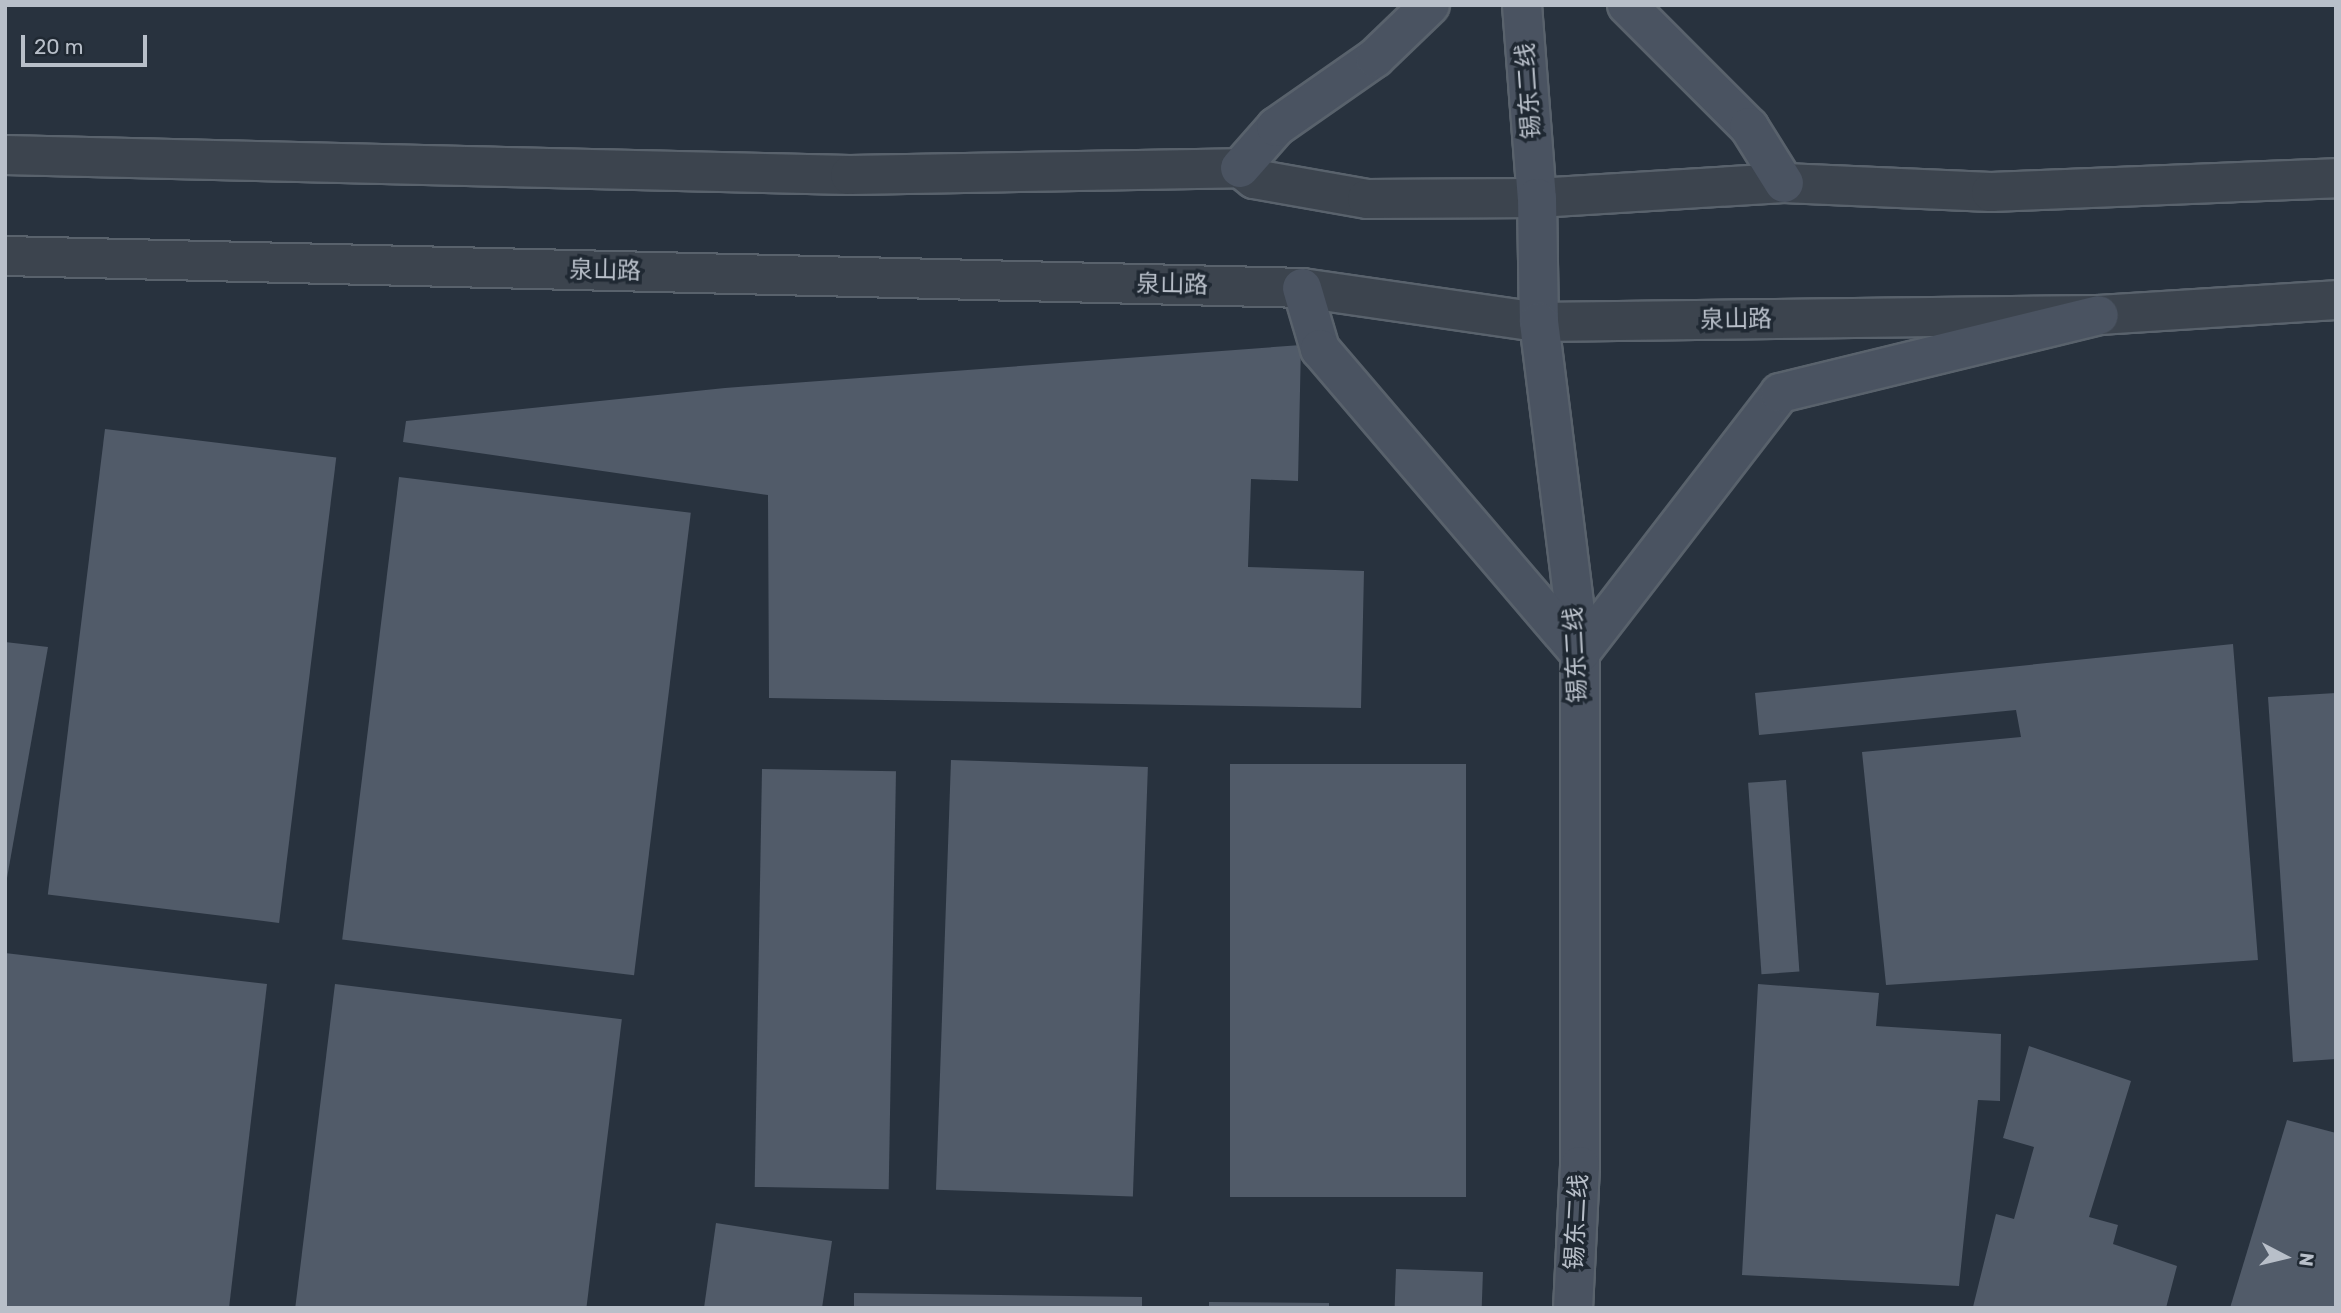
<!DOCTYPE html>
<meta charset="utf-8">
<style>
body{margin:0}
#map{position:relative;width:2341px;height:1313px;overflow:hidden;background:#28323e;font-family:Rubik,"Noto Sans SC",sans-serif}
div>[style]{position:absolute}
.building>*{inset:0;background:#515b69;transform-origin:0 0}
.roads{filter:drop-shadow(2px 0 #59626c) drop-shadow(-2px 0 #59626c) drop-shadow(0 2px #59626c) drop-shadow(0 -2px #59626c)}
.tertiary>*{height:38px;margin:-19px;padding:0 19px;transform-origin:19px;border-radius:19px;background:#3c444e}
.secondary>*{height:38px;margin:-19px;padding:0 19px;transform-origin:19px;border-radius:19px;background:#4a5361}
span{translate:-50% -50%;white-space:nowrap;text-align:center;line-height:1.15;-webkit-text-stroke:7px #202933;paint-order:stroke}
.street-label{font-size:24px;color:#b8bfc9}
.frame{position:absolute;inset:0;border:7px solid #b8bfc9;pointer-events:none}
.north{position:absolute;left:2250px;top:1222px;width:70px;height:70px;-webkit-text-stroke:5px #202933;paint-order:stroke;rotate:97deg;font-size:19px;font-weight:700;line-height:28px;text-align:center;color:#b8bfc9}
.north::after{content:'';display:block;margin:auto;width:24px;height:32px;background:#b8bfc9;clip-path:polygon(50% 0,100% 100%,50% 72%,0 100%)}
.scale{position:absolute;left:21px;top:35px;width:126px;height:32px;box-sizing:border-box;border:4px solid #b8bfc9;border-top:0;padding-left:9px;font-size:21px;line-height:24px;white-space:nowrap;color:#b8bfc9;-webkit-text-stroke:5px #202933;paint-order:stroke}
</style>
<div id="map">
<div class="building">
<div style="clip-path:polygon(1301px 345px,1298px 481px,1251px 479px,1248px 567px,1364px 571px,1361px 708px,769px 698px,768px 495px,403px 442px,406px 421px,725px 388px)"></div>
<div style="left:105px;top:429px;width:233px;height:469px;rotate:7deg"></div>
<div style="left:399px;top:477px;width:294px;height:466px;rotate:7deg"></div>
<div style="clip-path:polygon(5px 642px,48px 647px,7px 878px,5px 878px)"></div>
<div style="clip-path:polygon(2233px 644px,2258px 960px,1886px 985px,1862px 752px,2021px 737px,2016px 710px,1759px 735px,1755px 693px)"></div>
<div style="clip-path:polygon(2336px 693px,2336px 1059px,2293px 1062px,2268px 697px)"></div>
<div style="left:951px;top:760px;width:197px;height:430px;rotate:2deg"></div>
<div style="left:1466px;top:764px;width:433px;height:236px;rotate:90deg"></div>
<div style="left:762px;top:769px;width:134px;height:418px;rotate:1deg"></div>
<div style="left:1786px;top:780px;width:192px;height:38px;rotate:86deg"></div>
<div style="clip-path:polygon(5px 953px,267px 984px,229px 1308px,5px 1308px)"></div>
<div style="left:335px;top:984px;width:289px;height:326px;rotate:7deg"></div>
<div style="clip-path:polygon(1758px 984px,1879px 993px,1876px 1026px,2001px 1034px,2000px 1101px,1978px 1100px,1959px 1286px,1742px 1275px)"></div>
<div style="clip-path:polygon(2029px 1046px,2131px 1081px,2089px 1217px,2118px 1225px,2113px 1244px,2177px 1266px,2166px 1308px,1973px 1307px,1996px 1214px,2014px 1219px,2034px 1147px,2003px 1138px)"></div>
<div style="clip-path:polygon(2287px 1120px,2336px 1133px,2336px 1308px,2230px 1308px)"></div>
<div style="clip-path:polygon(716px 1223px,832px 1241px,822px 1308px,704px 1308px)"></div>
<div style="left:1396px;top:1269px;width:87px;height:39px;rotate:2deg"></div>
<div style="clip-path:polygon(854px 1293px,1142px 1297px,1142px 1308px,854px 1308px)"></div>
<div style="clip-path:polygon(1209px 1302px,1329px 1303px,1329px 1308px,1209px 1308px)"></div>
</div>
<div class="roads">
<div class="tertiary">
<div style="left:5px;top:155px;width:845px;rotate:1.36deg"></div>
<div style="left:850px;top:175px;width:390px;rotate:-1deg"></div>
<div style="left:1240px;top:168px;width:18px;rotate:38deg"></div>
<div style="left:1254px;top:179px;width:115px;rotate:10deg"></div>
<div style="left:1367px;top:199px;width:170px;rotate:-0.3deg"></div>
<div style="left:1537px;top:198px;width:247px;rotate:-3.5deg"></div>
<div style="left:1784px;top:183px;width:207px;rotate:2.5deg"></div>
<div style="left:1991px;top:192px;width:345px;rotate:-2.3deg"></div>
<div style="left:5px;top:256px;width:1297px;rotate:1.41deg"></div>
<div style="left:1302px;top:288px;width:239px;rotate:8.2deg"></div>
<div style="left:1539px;top:322px;width:560px;rotate:-0.72deg"></div>
<div style="left:2099px;top:315px;width:237px;rotate:-3.6deg"></div>
</div>
<div class="secondary">
<div style="left:1522px;top:5px;width:194px;rotate:85.6deg"></div>
<div style="left:1537px;top:198px;width:124px;rotate:89.1deg"></div>
<div style="left:1539px;top:322px;width:334px;rotate:82.9deg"></div>
<div style="left:1580px;top:653px;width:513px;rotate:90deg"></div>
<div style="left:1580px;top:1166px;width:142px;rotate:92.8deg"></div>
<div style="left:1627px;top:5px;width:173px;rotate:45deg"></div>
<div style="left:1749px;top:127px;width:66px;rotate:58deg"></div>
<div style="left:1240px;top:168px;width:55px;rotate:-48.7deg"></div>
<div style="left:1276px;top:127px;width:121px;rotate:-34.9deg"></div>
<div style="left:1375px;top:58px;width:76px;rotate:-43.9deg"></div>
<div style="left:1302px;top:288px;width:64px;rotate:73.6deg"></div>
<div style="left:1320px;top:349px;width:400px;rotate:49.5deg"></div>
<div style="left:1580px;top:653px;width:328px;rotate:-52.4deg"></div>
<div style="left:1780px;top:393px;width:328px;rotate:-13.7deg"></div>
</div>
</div>
<div class="street-label">
<span style="left:1529px;top:91px;rotate:-94deg">锡东二线</span>
<span style="left:605px;top:271px;rotate:1deg">泉山路</span>
<span style="left:1172px;top:285px;rotate:1deg">泉山路</span>
<span style="left:1736px;top:320px;rotate:-1deg">泉山路</span>
<span style="left:1576px;top:655px;rotate:-93deg">锡东二线</span>
<span style="left:1577px;top:1222px;rotate:-87deg">锡东二线</span>
</div>
<div class="frame"></div>
<div class="north">N</div>
<div class="scale">20 m</div>
</div>
